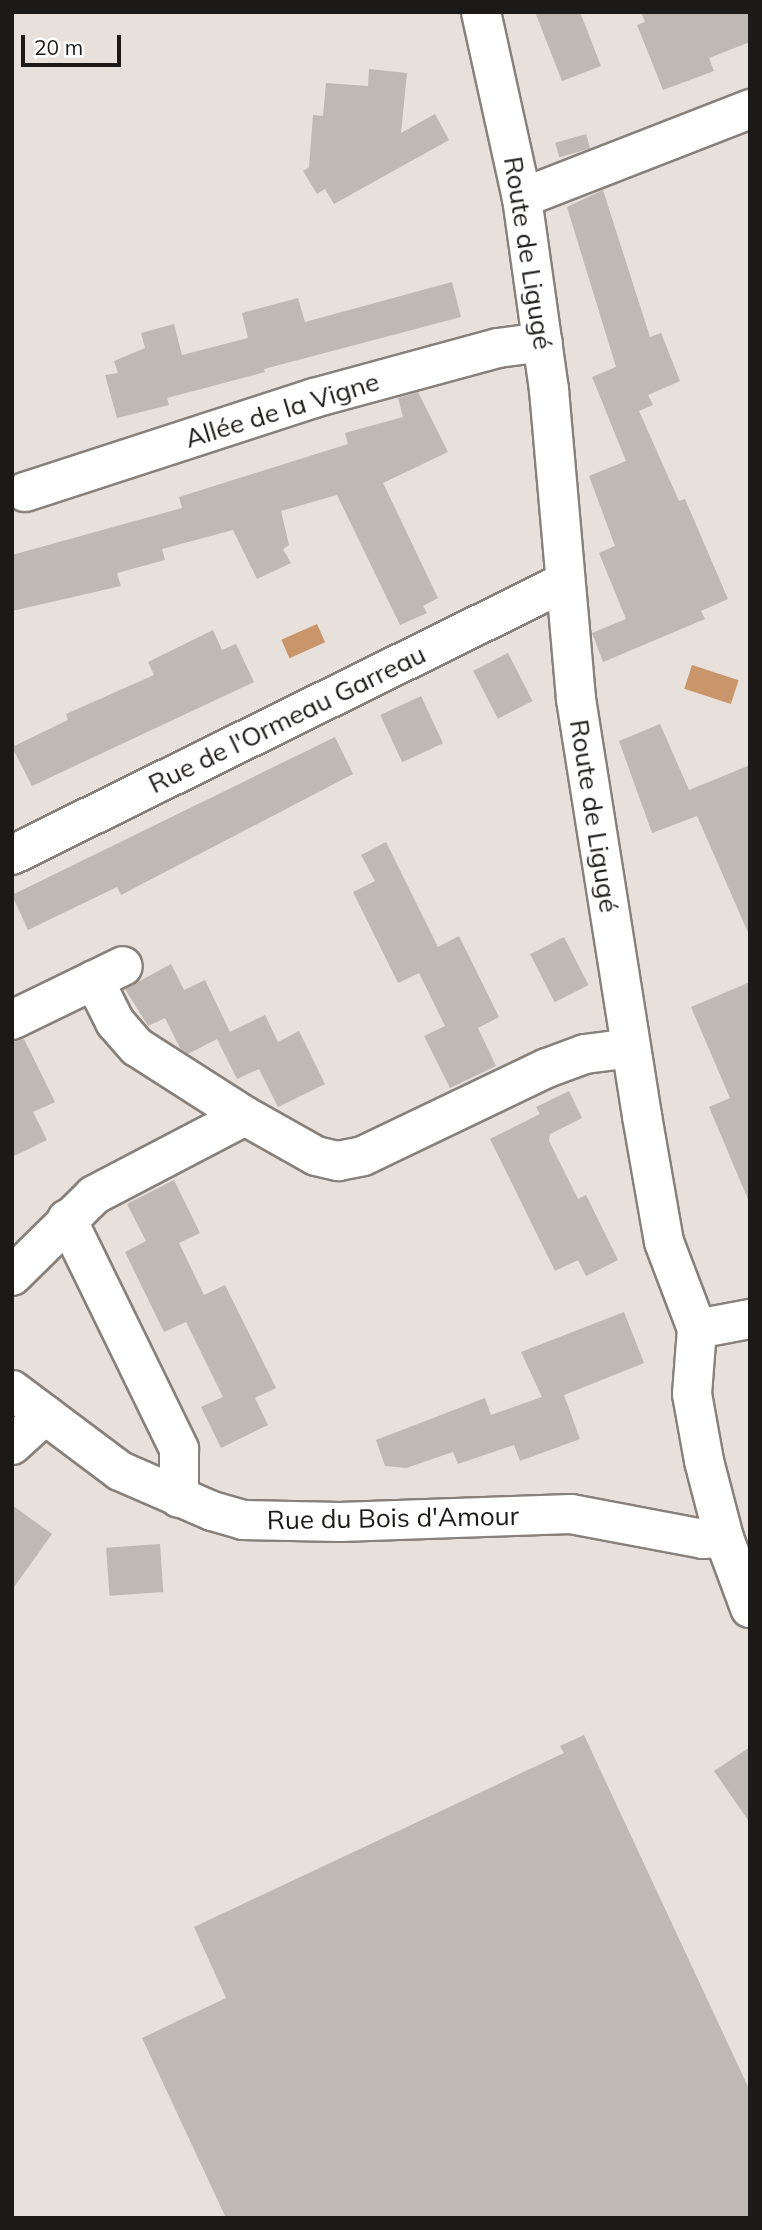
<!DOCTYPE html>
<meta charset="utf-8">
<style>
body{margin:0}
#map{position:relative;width:762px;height:2230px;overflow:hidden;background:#e8e0da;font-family:Mulish,sans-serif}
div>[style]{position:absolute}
.water>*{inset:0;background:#c9956b;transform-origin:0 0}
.building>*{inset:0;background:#bfb8b3;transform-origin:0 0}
.roads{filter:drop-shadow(2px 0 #87807b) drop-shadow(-2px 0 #87807b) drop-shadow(0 2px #87807b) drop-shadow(0 -2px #87807b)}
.minor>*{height:38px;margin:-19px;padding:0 19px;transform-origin:19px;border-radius:19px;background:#fff}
.tertiary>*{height:38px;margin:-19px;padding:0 19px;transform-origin:19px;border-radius:19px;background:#fff}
span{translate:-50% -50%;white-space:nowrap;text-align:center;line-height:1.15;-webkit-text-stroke:5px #fff;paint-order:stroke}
.street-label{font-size:26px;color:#1c1a18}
.frame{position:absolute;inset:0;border:14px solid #1c1a18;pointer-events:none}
.scale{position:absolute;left:21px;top:35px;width:100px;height:32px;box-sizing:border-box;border:4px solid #1c1a18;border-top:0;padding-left:9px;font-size:21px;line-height:24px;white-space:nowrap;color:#1c1a18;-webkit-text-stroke:5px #fff;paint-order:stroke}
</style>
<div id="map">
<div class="water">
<div style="left:317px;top:624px;width:20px;height:39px;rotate:66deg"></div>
<div style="left:692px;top:665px;width:49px;height:25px;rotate:18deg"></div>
</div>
<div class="building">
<div style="clip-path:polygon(535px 12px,580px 12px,601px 66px,562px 81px)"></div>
<div style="clip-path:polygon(641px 12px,750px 12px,750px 42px,709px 58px,714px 71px,663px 90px,637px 25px,645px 22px)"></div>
<div style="clip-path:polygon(369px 69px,407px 73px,401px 133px,435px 114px,449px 140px,334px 204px,325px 189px,317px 194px,303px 171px,309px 167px,313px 115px,323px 116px,326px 83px,368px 86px)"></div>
<div style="left:586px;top:134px;width:15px;height:32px;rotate:74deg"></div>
<div style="clip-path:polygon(603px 190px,650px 337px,661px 333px,680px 381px,648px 395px,653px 405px,639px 411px,679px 501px,685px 499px,728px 599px,701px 611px,705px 619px,603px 662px,592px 633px,626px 619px,599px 553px,615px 546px,589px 476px,626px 461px,592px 377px,616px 367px,567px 207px)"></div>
<div style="clip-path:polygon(452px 282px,461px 317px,264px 369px,265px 372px,167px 398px,169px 405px,117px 418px,105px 375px,118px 373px,114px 361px,145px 348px,141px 333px,174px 324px,182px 355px,248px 338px,242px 313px,298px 298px,305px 322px)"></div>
<div style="clip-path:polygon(418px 392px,448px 452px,383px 483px,438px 598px,423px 606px,427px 613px,400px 625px,337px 495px,281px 511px,289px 545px,283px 549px,291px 563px,257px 579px,233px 530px,162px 549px,165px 560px,117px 573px,121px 586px,12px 611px,12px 555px,182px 508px,179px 497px,348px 444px,345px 433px,403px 417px,398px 398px)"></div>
<div style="clip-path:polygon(213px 630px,222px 650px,236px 644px,254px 682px,32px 786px,12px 747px,68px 720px,66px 714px,154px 675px,148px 662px)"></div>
<div style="left:508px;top:653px;width:54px;height:39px;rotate:63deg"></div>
<div style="left:421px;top:696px;width:52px;height:45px;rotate:65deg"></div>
<div style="clip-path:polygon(660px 724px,689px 790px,750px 765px,750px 937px,697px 816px,652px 833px,619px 741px)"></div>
<div style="clip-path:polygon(335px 737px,353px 774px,121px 895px,117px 887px,28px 930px,12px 895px)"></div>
<div style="clip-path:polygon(386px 842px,438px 947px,459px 936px,499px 1017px,478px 1028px,496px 1066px,450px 1088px,424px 1036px,445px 1026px,419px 973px,398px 983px,353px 892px,375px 881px,361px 855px)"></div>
<div style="left:564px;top:937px;width:54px;height:38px;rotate:63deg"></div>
<div style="clip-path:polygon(171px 964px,184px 990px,205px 980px,230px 1032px,265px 1015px,278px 1042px,299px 1031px,325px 1084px,278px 1107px,259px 1069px,237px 1079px,217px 1039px,188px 1054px,180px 1048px,165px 1018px,148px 1026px,125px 989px)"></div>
<div style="clip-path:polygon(750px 982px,750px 1204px,709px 1107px,730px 1098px,691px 1007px)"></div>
<div style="clip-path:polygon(24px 1039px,55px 1102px,33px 1112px,47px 1140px,12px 1157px,12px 1042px)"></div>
<div style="clip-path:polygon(569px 1091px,582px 1118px,550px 1134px,549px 1141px,578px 1199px,586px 1195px,618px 1260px,586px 1276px,578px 1260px,555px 1271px,490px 1139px,540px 1114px,536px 1107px)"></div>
<div style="clip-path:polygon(174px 1180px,200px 1233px,179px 1243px,204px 1295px,225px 1285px,276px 1388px,255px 1398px,268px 1425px,221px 1448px,201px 1407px,223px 1397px,186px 1322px,164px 1332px,125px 1252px,146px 1241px,127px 1204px)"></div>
<div style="clip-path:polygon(624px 1312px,644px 1363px,564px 1395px,580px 1439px,520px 1461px,514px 1445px,458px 1464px,453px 1452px,406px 1468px,385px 1466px,376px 1440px,485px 1398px,491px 1415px,542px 1397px,521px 1352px)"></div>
<div style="clip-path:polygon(12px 1505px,52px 1534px,12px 1590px)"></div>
<div style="left:160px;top:1544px;width:48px;height:54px;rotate:86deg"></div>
<div style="clip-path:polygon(584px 1735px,750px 2091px,750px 2218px,226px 2218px,142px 2038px,226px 1998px,194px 1927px,564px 1753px,560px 1746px)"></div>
<div style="clip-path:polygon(750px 1747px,750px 1823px,714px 1771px)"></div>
</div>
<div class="roads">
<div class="minor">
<div style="left:522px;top:198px;width:245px;rotate:-21.3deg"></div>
<div style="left:25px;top:492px;width:304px;rotate:-18deg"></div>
<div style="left:314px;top:398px;width:191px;rotate:-15.2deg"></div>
<div style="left:498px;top:348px;width:45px;rotate:-7.6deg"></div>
<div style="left:12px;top:855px;width:614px;rotate:-26.27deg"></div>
<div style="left:94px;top:980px;width:47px;rotate:63.4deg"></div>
<div style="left:115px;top:1022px;width:33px;rotate:49deg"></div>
<div style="left:137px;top:1047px;width:128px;rotate:32.6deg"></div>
<div style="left:12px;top:1020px;width:123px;rotate:-25.9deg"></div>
<div style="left:67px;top:1219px;width:256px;rotate:64deg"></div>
<div style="left:179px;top:1449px;width:49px;rotate:90deg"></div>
<div style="left:12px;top:1276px;width:115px;rotate:-44.6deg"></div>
<div style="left:94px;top:1195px;width:170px;rotate:-27.6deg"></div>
<div style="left:245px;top:1116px;width:81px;rotate:29.4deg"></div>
<div style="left:316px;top:1156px;width:23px;rotate:13deg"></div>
<div style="left:338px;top:1161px;width:25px;rotate:-11deg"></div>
<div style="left:363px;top:1156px;width:204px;rotate:-25.6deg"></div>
<div style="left:547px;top:1068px;width:40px;rotate:-20.2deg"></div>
<div style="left:585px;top:1054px;width:46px;rotate:-7.4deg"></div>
<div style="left:697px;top:1329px;width:54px;rotate:-10.7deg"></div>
<div style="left:12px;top:1390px;width:135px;rotate:36.9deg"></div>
<div style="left:120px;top:1471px;width:100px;rotate:23.5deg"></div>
<div style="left:212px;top:1511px;width:32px;rotate:16deg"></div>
<div style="left:243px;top:1520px;width:97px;rotate:1.2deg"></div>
<div style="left:340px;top:1522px;width:231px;rotate:-2deg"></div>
<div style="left:571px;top:1514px;width:134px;rotate:10.7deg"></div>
<div style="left:703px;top:1539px;width:21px;rotate:-3deg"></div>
<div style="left:12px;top:1445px;width:45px;rotate:-42.3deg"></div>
</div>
<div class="tertiary">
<div style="left:481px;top:12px;width:190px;rotate:77.6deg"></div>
<div style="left:522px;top:198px;width:194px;rotate:82deg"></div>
<div style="left:549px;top:390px;width:310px;rotate:85deg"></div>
<div style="left:576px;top:699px;width:422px;rotate:81deg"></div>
<div style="left:642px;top:1116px;width:128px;rotate:80.1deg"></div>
<div style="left:664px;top:1242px;width:93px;rotate:69.2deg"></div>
<div style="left:697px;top:1329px;width:65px;rotate:94.4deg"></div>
<div style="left:692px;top:1394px;width:68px;rotate:79.8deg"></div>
<div style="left:704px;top:1461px;width:80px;rotate:75.4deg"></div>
<div style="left:724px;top:1538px;width:75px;rotate:69.6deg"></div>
</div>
</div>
<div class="street-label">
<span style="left:528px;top:253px;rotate:81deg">Route de Ligugé</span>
<span style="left:282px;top:410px;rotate:-17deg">Allée de la Vigne</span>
<span style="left:287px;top:719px;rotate:-26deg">Rue de l'Ormeau Garreau</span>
<span style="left:594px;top:816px;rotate:81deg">Route de Ligugé</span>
<span style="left:393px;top:1518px;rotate:-1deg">Rue du Bois d'Amour</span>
</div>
<div class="frame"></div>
<div class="scale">20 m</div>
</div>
